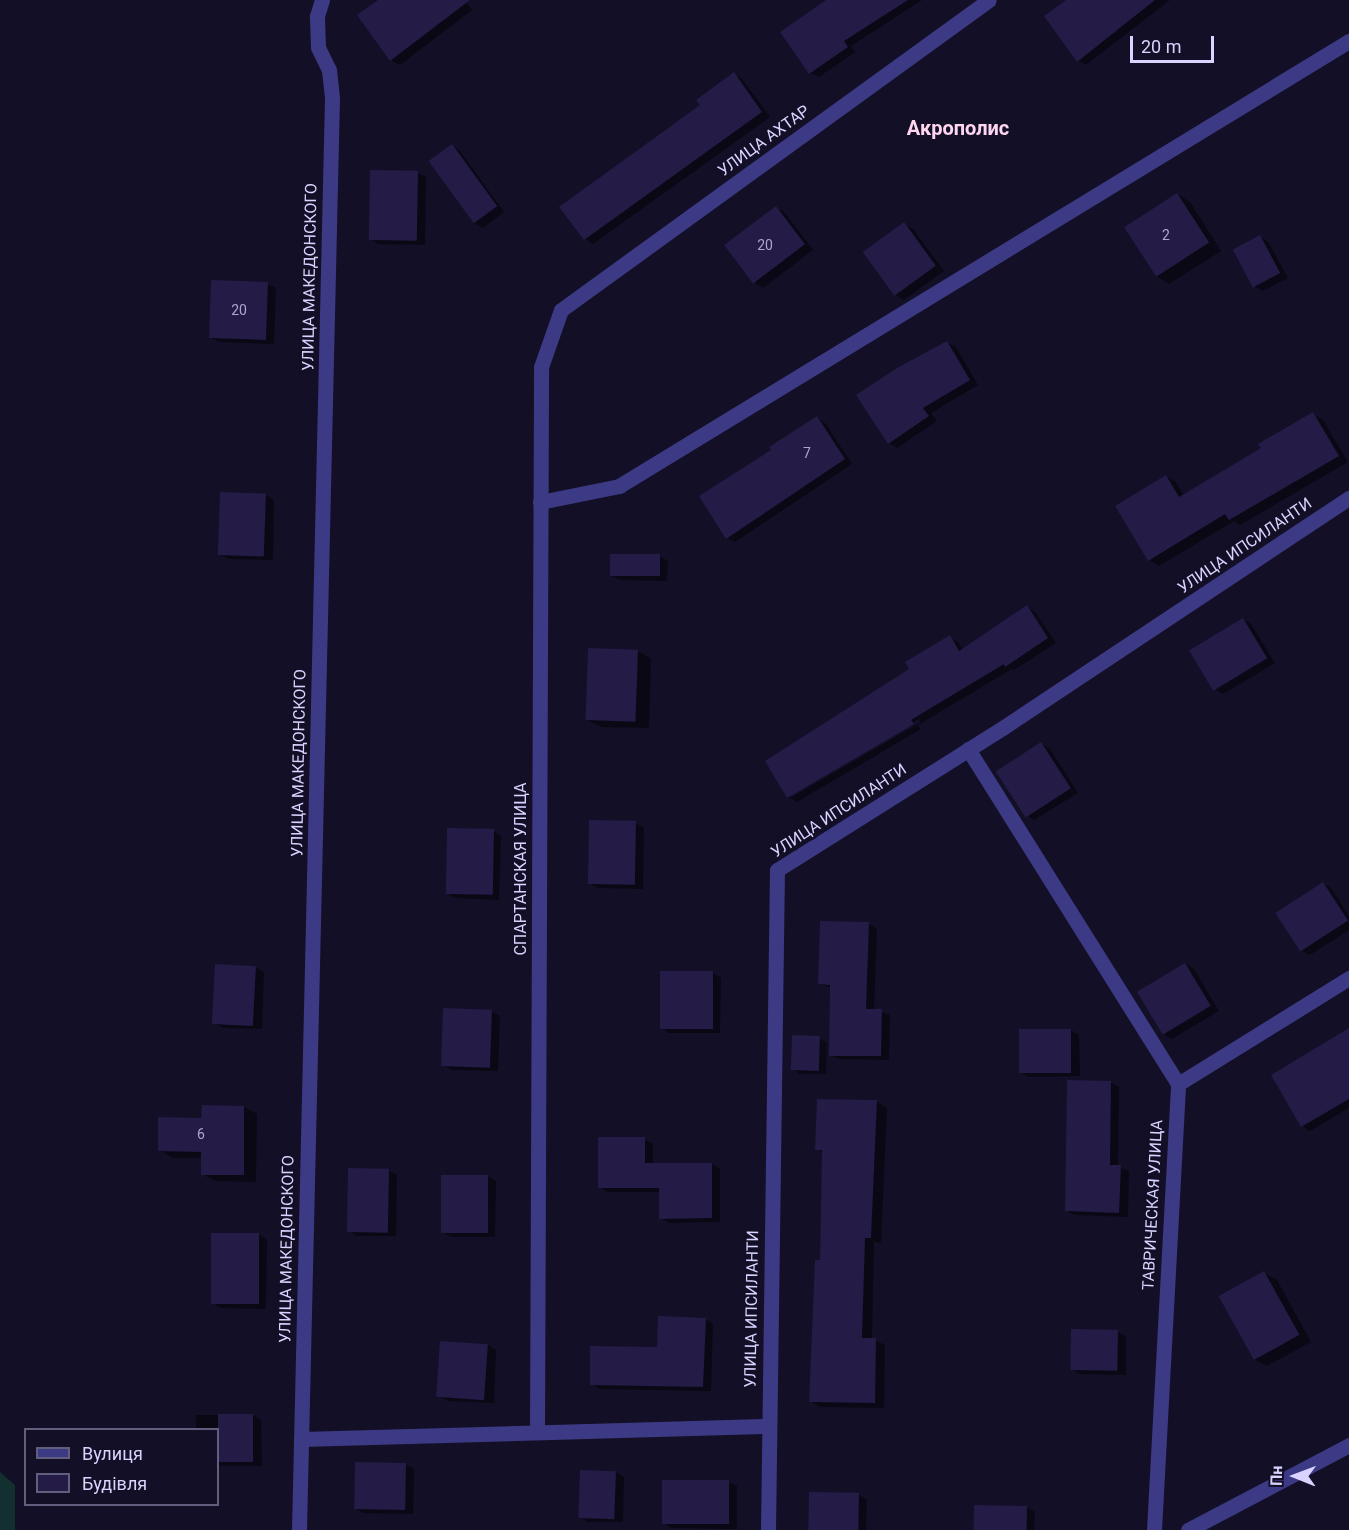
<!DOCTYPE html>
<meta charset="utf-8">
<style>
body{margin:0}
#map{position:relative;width:1349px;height:1530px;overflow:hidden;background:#130f26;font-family:Roboto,sans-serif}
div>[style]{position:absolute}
.green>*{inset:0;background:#12302f}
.shadow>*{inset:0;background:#0007}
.building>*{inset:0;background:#241b47;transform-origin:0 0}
.service>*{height:15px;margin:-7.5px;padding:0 7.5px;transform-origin:7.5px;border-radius:7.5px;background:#3d3a85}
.minor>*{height:15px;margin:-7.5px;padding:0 7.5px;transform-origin:7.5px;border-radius:7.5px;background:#3d3a85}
span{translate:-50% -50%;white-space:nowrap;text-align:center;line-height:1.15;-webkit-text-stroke:5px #130f26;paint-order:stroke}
.number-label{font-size:14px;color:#aca6d1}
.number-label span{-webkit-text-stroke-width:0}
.street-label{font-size:16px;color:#d9d4ff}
.quarter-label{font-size:20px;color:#ffd6f0;font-weight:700}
.legend{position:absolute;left:24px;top:1428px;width:195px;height:78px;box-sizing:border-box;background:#130f26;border:2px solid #625e7d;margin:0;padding:8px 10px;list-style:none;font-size:18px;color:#d9d4ff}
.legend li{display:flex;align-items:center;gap:12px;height:30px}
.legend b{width:30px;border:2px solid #625e7d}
.north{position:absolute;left:1265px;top:1446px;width:60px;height:60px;-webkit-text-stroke:4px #130f26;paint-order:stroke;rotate:271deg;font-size:16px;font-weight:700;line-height:24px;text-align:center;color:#d9d4ff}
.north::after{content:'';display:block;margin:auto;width:21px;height:27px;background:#d9d4ff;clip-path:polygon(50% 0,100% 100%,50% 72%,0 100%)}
.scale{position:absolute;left:1130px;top:36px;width:84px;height:27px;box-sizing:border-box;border:3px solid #d9d4ff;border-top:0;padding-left:8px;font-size:18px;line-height:21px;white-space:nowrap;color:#d9d4ff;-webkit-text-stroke:4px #130f26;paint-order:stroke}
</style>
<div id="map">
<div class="green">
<div style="clip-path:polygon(0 1472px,15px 1485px,15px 1530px,0 1530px)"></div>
</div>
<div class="shadow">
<div style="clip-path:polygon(380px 0,464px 0,472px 10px,400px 65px,391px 60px,359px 15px)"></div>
<div style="clip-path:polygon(832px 0,922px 0,851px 46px,855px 52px,819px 77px,810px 73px)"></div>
<div style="clip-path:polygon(1068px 0,1170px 0,1086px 65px,1078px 60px)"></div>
<div style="clip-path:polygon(734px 74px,742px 79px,770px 117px,593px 244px,585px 239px,702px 105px)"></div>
<div style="clip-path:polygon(452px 146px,460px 151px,504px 212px,483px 228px,474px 223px)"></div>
<div style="clip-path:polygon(418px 173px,426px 177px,425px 245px,378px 244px,370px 239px)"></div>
<div style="clip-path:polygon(1177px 194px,1190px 202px,1221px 251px,1169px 284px,1156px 276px,1126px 227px)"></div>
<div style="clip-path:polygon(776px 208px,784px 212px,813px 250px,763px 288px,755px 283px)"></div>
<div style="clip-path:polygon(904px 224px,913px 229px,944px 271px,904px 300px,896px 295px)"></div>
<div style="clip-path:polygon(1260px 237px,1268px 242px,1288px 278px,1263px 291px,1254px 286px)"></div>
<div style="clip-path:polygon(267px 283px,276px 288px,274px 344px,220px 342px,211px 338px)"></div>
<div style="clip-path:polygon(947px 343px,956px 347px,978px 385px,931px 413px,937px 421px,897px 448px,889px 443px)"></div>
<div style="clip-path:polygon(1313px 414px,1323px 420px,1348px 462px,1240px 525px,1234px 521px,1159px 566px,1149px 560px,1166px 476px,1176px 482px,1184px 496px,1263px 449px)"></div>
<div style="clip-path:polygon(817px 418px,825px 423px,852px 464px,735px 542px,727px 538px,773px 451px)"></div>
<div style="clip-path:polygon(266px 495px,274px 500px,273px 560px,228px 559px,220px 554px)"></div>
<div style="clip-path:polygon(659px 556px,668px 561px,667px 581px,620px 580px,611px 576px)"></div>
<div style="clip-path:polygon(evenodd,1027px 607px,1035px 612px,1056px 643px,1014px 670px,1012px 669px,918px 725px,921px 729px,797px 802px,788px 797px,767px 761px,911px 670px,950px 637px,958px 642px,963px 650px,1027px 607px,919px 719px,921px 722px,790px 798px,790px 795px,919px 719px)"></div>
<div style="clip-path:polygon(1243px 619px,1251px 624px,1275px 663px,1223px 694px,1215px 689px)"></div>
<div style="clip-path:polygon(638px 651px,651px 659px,649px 728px,601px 727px,588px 720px)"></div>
<div style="clip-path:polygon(1042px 744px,1050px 749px,1078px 793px,1034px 820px,1026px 815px)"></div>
<div style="clip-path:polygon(635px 823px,644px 828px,643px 889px,598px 888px,589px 883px)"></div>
<div style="clip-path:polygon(493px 831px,501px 836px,499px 900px,455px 898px,446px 893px)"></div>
<div style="clip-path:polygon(1323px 883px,1331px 888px,1349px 916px,1349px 930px,1310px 955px,1301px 950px)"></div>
<div style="clip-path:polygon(869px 924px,877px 929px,874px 1010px,890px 1015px,889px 1060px,839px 1059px,830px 1055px,831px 988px,819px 983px)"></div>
<div style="clip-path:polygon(1185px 964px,1194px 969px,1219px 1011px,1172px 1039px,1163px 1034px)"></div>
<div style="clip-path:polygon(255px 967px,264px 972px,262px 1029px,223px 1028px,214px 1023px)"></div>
<div style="clip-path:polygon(713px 973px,721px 978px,720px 1033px,669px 1033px,661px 1028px)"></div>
<div style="clip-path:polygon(491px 1011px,500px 1016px,498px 1071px,452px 1070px,443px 1065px)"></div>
<div style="clip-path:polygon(1071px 1030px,1079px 1035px,1080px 1076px,1029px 1077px,1021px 1072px,1020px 1031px)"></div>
<div style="clip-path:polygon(1349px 1031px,1349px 1108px,1310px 1131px,1302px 1126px)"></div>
<div style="clip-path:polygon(819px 1038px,827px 1043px,826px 1074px,800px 1074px,792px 1069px)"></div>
<div style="clip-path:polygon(1110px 1082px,1119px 1087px,1118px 1167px,1129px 1171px,1128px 1217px,1074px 1215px,1066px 1210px)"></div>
<div style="clip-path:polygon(877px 1102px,887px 1108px,881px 1243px,874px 1242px,872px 1339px,885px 1345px,884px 1408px,820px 1407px,810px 1401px,821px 1262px,824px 1153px,817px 1149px)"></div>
<div style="clip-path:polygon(203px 1107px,244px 1107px,257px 1114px,256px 1182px,215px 1181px,202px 1174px,203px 1158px,173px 1158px,160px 1150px,203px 1119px)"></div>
<div style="clip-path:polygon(644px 1139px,653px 1144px,653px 1165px,712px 1164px,720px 1169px,720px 1222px,669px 1223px,661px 1218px,661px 1192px,608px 1192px,599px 1187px)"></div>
<div style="clip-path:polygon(388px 1170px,397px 1175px,396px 1236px,357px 1236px,349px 1231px)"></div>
<div style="clip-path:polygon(488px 1176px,496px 1181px,495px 1237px,451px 1237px,442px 1232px)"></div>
<div style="clip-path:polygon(213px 1234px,259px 1235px,267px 1240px,266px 1309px,221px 1308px,212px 1303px)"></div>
<div style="clip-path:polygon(1264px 1273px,1277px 1280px,1311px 1342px,1267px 1366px,1254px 1359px)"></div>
<div style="clip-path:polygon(705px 1319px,713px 1324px,711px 1391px,600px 1389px,592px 1384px,659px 1348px)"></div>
<div style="clip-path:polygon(1118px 1332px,1126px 1336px,1126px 1375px,1080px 1374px,1072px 1369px)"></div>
<div style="clip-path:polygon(488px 1345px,496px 1350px,494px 1403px,448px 1401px,440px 1396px)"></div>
<div style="clip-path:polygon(196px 1415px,253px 1415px,261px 1420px,262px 1466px,218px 1466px,218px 1430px,196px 1430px)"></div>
<div style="clip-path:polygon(405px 1464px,414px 1469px,413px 1514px,363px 1513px,355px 1508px)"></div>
<div style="clip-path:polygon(616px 1472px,624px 1477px,623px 1522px,588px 1522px,580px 1517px)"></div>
<div style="clip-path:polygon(729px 1482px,737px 1486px,737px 1529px,672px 1528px,663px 1523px)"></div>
<div style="clip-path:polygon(859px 1495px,867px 1500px,866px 1530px,809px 1530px)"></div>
<div style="clip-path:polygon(1026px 1507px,1035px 1512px,1034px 1530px,975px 1530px)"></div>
</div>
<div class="building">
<div style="clip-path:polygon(378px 0,470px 0,390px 61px,357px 15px)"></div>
<div style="clip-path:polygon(826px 0,908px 0,844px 41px,848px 47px,809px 74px,780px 32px)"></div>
<div style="clip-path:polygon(1066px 0,1155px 0,1077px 62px,1044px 16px)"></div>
<div style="clip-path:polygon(734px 72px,762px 112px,584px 240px,559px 207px,700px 105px,696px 100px)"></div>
<div style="left:452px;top:144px;width:77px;height:29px;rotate:54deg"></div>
<div style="left:370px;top:170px;width:48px;height:70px;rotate:1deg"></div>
<div style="left:1177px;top:193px;width:59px;height:63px;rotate:57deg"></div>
<div style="left:776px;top:206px;width:48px;height:65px;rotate:53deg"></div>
<div style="left:904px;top:222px;width:54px;height:51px;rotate:54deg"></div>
<div style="left:1260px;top:235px;width:43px;height:31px;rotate:62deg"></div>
<div style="left:211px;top:280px;width:57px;height:58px;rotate:2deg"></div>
<div style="clip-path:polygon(947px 341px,970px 380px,923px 408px,929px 416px,888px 444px,856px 395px,897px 368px)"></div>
<div style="clip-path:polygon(1313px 412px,1339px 456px,1229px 520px,1225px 514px,1148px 561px,1115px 506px,1166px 475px,1179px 497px,1261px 448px,1258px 444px)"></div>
<div style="clip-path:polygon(817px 416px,845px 459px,726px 539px,699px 496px,771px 450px,769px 447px)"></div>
<div style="left:220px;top:492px;width:46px;height:63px;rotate:2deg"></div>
<div style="left:610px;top:554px;width:50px;height:22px"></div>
<div style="clip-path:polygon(1027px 605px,1048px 638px,1005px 667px,1004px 664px,911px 720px,914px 724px,787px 798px,765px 761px,909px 669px,905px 662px,950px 635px,959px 651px)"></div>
<div style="left:1243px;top:618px;width:47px;height:63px;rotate:59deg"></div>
<div style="left:588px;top:648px;width:50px;height:72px;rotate:2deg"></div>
<div style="left:1041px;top:742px;width:55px;height:54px;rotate:57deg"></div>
<div style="left:589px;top:820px;width:47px;height:64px;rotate:1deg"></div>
<div style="left:447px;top:828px;width:47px;height:66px;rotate:1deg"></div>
<div style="left:1323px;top:882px;width:46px;height:57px;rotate:57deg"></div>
<div style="clip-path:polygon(820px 921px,869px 922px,866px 1009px,882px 1009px,881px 1056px,829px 1056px,830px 985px,818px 984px)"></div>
<div style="left:1185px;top:963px;width:50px;height:56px;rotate:59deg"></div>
<div style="left:215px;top:964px;width:41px;height:60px;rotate:3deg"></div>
<div style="left:660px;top:971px;width:53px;height:58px"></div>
<div style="left:443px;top:1008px;width:49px;height:58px;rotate:2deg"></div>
<div style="clip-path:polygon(1349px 1028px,1349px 1099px,1301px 1127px,1271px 1075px)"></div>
<div style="left:1019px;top:1029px;width:52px;height:44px"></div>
<div style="left:792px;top:1035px;width:28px;height:35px;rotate:2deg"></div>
<div style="clip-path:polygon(1067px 1080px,1111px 1081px,1110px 1165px,1121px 1165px,1119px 1213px,1065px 1211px)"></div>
<div style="clip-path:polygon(817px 1099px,877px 1100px,871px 1238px,865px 1238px,862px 1338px,876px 1338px,875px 1403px,809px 1402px,815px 1260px,820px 1260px,822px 1150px,815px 1150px)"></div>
<div style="clip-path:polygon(202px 1105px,244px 1106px,244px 1175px,201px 1175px,201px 1152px,158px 1151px,158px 1117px,201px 1118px)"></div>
<div style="clip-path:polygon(598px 1137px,645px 1137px,645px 1163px,712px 1163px,712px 1218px,659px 1219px,659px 1188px,598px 1188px)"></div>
<div style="left:348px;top:1168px;width:41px;height:64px;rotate:1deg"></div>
<div style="left:441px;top:1175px;width:47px;height:58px"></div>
<div style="left:211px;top:1233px;width:48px;height:71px"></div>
<div style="left:1264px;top:1271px;width:73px;height:52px;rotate:61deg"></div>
<div style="clip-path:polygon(658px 1316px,706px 1318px,703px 1387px,590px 1385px,590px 1346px,657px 1347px)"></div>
<div style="left:1071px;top:1329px;width:47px;height:41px;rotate:1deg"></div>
<div style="left:440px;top:1341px;width:48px;height:56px;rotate:4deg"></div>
<div style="left:218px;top:1414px;width:35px;height:48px"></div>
<div style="left:355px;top:1462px;width:51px;height:47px;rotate:1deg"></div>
<div style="left:580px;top:1470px;width:36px;height:48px;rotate:2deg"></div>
<div style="left:662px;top:1480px;width:67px;height:44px"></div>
<div style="left:809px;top:1492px;width:50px;height:38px;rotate:1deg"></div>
<div style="left:974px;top:1505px;width:53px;height:25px;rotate:1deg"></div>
</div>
<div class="service">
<div style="left:540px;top:502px;width:81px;rotate:-11.4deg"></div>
<div style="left:619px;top:486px;width:855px;rotate:-31.37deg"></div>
<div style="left:968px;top:749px;width:395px;rotate:57.9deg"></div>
</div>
<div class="minor">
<div style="left:537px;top:1432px;width:1065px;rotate:-89.78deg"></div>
<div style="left:541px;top:367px;width:60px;rotate:-70.7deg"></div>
<div style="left:561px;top:310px;width:528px;rotate:-35.92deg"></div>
<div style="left:301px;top:1439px;width:467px;rotate:-1.6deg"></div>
<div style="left:299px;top:1530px;width:1432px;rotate:-88.68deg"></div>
<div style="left:332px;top:98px;width:28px;rotate:-96deg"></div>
<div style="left:329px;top:70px;width:25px;rotate:-116deg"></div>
<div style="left:318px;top:47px;width:31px;rotate:-92deg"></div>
<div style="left:317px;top:16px;width:17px;rotate:-73deg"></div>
<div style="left:768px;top:1530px;width:660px;rotate:-89.22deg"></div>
<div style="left:777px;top:870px;width:268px;rotate:-32.2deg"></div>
<div style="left:1004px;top:727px;width:414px;rotate:-33.6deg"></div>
<div style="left:1154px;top:1530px;width:447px;rotate:-86.9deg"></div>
<div style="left:1178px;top:1084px;width:201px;rotate:-31.8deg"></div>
<div style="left:1188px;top:1530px;width:182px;rotate:-27.8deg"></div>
</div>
<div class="number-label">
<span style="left:1166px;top:235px">2</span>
<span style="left:765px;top:245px">20</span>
<span style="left:239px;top:310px">20</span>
<span style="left:807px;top:453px">7</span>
<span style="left:201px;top:1134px">6</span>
</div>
<div class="street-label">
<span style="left:764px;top:141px;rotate:-36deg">УЛИЦА АХТАР</span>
<span style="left:310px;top:277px;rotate:-89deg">УЛИЦА МАКЕДОНСКОГО</span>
<span style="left:1245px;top:546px;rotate:-34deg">УЛИЦА ИПСИЛАНТИ</span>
<span style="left:299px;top:763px;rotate:-89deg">УЛИЦА МАКЕДОНСКОГО</span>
<span style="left:839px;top:811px;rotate:-33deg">УЛИЦА ИПСИЛАНТИ</span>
<span style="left:521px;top:869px;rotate:-90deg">СПАРТАНСКАЯ УЛИЦА</span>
<span style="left:1153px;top:1205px;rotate:-87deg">ТАВРИЧЕСКАЯ УЛИЦА</span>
<span style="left:287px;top:1249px;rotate:-89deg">УЛИЦА МАКЕДОНСКОГО</span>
<span style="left:752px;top:1309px;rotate:-89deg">УЛИЦА ИПСИЛАНТИ</span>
</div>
<div class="quarter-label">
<span style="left:958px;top:128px">Акрополис</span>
</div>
<ul class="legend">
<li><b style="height:8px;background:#3d3a85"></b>Вулиця</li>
<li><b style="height:16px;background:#241b47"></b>Будівля</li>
</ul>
<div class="north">Пн</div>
<div class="scale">20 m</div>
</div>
